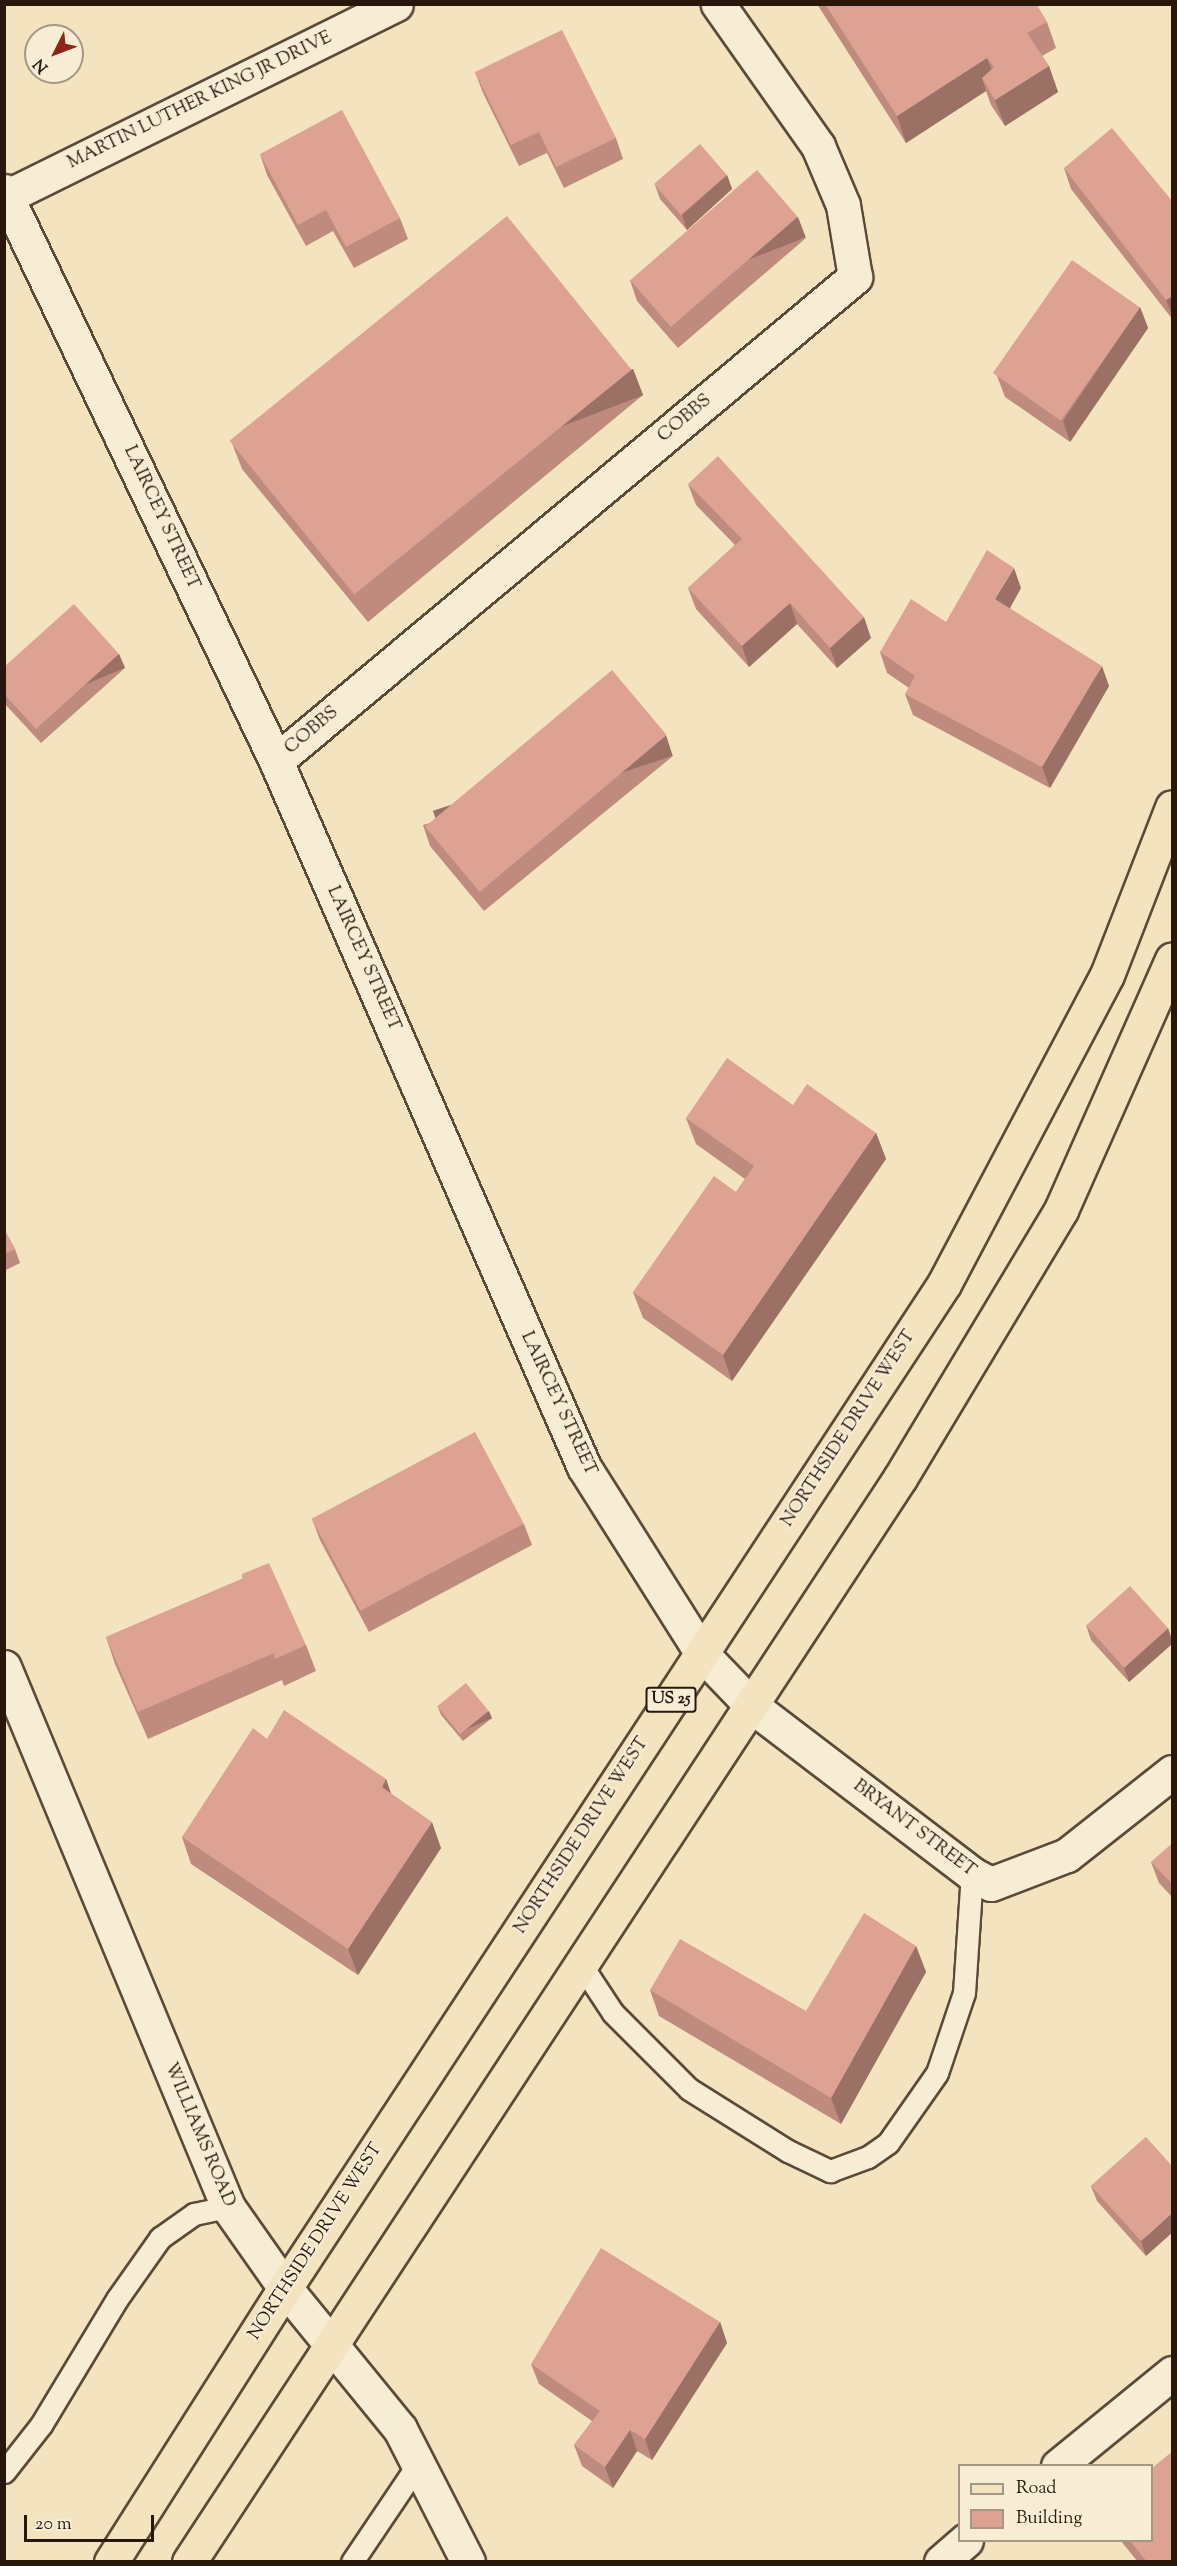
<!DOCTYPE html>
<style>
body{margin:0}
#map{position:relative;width:1177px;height:2566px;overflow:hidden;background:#f3e3bf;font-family:"Sorts Mill Goudy",serif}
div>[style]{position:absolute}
.roads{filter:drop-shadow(2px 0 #5c4a39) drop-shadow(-2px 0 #5c4a39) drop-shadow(0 2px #5c4a39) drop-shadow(0 -2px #5c4a39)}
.lane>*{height:21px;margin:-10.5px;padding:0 10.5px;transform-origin:10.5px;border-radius:10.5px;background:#f7edd5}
.street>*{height:33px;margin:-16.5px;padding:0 16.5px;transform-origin:16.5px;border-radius:16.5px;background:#f7edd5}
.secondary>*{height:33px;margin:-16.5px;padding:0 16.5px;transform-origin:16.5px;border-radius:16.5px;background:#f7edd5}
.primary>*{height:33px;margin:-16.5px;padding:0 16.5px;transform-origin:16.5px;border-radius:16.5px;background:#f3e3bf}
.wall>*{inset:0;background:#be8b7e}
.shaded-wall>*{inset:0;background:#9b7166;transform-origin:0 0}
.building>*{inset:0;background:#dda292;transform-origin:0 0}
span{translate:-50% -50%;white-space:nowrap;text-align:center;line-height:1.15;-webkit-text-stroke:4.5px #f7edd5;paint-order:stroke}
.shield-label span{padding:2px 4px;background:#f7edd5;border:2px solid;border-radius:4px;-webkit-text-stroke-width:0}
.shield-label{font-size:16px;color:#2a170c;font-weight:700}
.street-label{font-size:18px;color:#2a170c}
.frame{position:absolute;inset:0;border:6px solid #2a170c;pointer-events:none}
.legend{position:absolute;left:958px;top:2464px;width:195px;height:78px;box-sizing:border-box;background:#f7edd5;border:2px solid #a59785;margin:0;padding:8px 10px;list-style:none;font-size:18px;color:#2a170c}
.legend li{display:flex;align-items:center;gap:12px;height:30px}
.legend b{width:30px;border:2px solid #a59785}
.north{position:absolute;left:24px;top:24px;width:60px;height:60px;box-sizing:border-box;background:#f7edd5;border:2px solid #a59785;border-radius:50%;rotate:228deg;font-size:16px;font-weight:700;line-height:24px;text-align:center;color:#2a170c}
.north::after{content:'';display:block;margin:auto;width:21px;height:27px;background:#8f2418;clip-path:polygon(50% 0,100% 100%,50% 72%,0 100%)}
.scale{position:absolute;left:24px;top:2515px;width:130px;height:27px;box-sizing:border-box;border:3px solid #2a170c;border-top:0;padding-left:8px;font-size:18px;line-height:21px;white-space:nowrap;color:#2a170c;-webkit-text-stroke:4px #f7edd5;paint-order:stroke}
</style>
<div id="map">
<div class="roads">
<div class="lane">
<div style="left:582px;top:1966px;width:56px;rotate:56.6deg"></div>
<div style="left:613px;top:2013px;width:107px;rotate:45deg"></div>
<div style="left:689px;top:2089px;width:117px;rotate:32.1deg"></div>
<div style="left:788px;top:2151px;width:47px;rotate:25.5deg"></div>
<div style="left:830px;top:2171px;width:40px;rotate:-20.2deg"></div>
<div style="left:868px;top:2157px;width:24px;rotate:-35deg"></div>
<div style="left:888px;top:2143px;width:85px;rotate:-55deg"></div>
<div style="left:937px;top:2073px;width:84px;rotate:-71.4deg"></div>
<div style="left:964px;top:1993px;width:119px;rotate:-86.2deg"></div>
<div style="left:4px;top:2472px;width:60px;rotate:-51.8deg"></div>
<div style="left:41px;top:2425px;width:147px;rotate:-58.9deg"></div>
<div style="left:117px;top:2299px;width:75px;rotate:-54.8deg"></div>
<div style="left:160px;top:2238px;width:42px;rotate:-35.2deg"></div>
<div style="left:194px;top:2214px;width:35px;rotate:-12deg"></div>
<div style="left:352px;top:2562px;width:118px;rotate:-56deg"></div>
</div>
<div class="street">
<div style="left:4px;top:191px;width:632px;rotate:64.49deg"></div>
<div style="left:276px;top:761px;width:770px;rotate:66.43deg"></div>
<div style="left:584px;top:1467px;width:221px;rotate:57.7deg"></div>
<div style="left:702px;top:1654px;width:74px;rotate:46.1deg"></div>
<div style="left:753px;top:1707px;width:275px;rotate:37.3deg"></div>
<div style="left:972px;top:1874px;width:21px;rotate:28deg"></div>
<div style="left:991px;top:1884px;width:81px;rotate:-20.9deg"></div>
<div style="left:1067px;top:1855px;width:134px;rotate:-38.3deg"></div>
<div style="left:276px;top:761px;width:755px;rotate:-39.89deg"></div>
<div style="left:855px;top:277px;width:73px;rotate:-99.5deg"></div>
<div style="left:843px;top:205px;width:64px;rotate:-113deg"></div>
<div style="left:818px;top:146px;width:174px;rotate:-125.2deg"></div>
<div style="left:4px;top:1667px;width:585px;rotate:67.47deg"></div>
<div style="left:228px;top:2207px;width:99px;rotate:54.9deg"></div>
<div style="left:285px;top:2288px;width:182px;rotate:50.8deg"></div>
<div style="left:400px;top:2429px;width:149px;rotate:62.9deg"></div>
<div style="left:1058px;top:2466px;width:147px;rotate:-39.2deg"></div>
<div style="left:941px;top:2562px;width:33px;rotate:-41deg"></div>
</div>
<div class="secondary">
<div style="left:4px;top:198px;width:437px;rotate:-26.3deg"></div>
</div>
<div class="primary">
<div style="left:111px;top:2562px;width:325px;rotate:-57.6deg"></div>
<div style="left:285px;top:2288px;width:1201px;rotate:-56.72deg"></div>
<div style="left:944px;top:1284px;width:349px;rotate:-62.2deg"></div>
<div style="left:1107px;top:975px;width:180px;rotate:-68.8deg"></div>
<div style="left:189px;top:2562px;width:1296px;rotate:-56.74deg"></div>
<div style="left:900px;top:1478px;width:313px;rotate:-59deg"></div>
<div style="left:1061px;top:1210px;width:274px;rotate:-66.1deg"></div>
</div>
</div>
<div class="wall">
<div style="clip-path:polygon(817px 4px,1036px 4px,1047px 22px,1056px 48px,1042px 56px,1049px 66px,1058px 92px,1005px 126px,991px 105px,986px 91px,906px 143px)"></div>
<div style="clip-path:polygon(475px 72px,616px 138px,623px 159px,564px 188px,547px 153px,519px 166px,483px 93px)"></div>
<div style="clip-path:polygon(260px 154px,400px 218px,408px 239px,354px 268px,333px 231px,306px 246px,267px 175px)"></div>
<div style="clip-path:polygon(1064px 168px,1173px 202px,1173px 320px,1071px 189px)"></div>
<div style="clip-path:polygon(727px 175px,732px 189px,687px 230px,660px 199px,655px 185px)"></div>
<div style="clip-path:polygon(806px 238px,678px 348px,637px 301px,630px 280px)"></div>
<div style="clip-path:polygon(1140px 307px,1148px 328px,1070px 442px,1005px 397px,997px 376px)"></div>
<div style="clip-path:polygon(633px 369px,643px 395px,368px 622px,242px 469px,232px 443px)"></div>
<div style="clip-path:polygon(688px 484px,871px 638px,837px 668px,797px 624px,749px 667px,696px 609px,688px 588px,735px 545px,696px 505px)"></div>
<div style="clip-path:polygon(1021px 588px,1010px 608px,1109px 686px,1050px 788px,913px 715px,905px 694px,909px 688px,887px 673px,880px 652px)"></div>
<div style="clip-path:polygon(119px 654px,125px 668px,41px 743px,4px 703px,4px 667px)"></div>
<div style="clip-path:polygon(673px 756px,484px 911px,430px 846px,423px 825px)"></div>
<div style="clip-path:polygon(793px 1105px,876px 1133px,886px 1159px,732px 1381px,643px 1318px,633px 1292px,736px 1192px,745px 1179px,696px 1144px,686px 1118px)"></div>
<div style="clip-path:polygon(4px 1229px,15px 1249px,20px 1263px,4px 1271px)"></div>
<div style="clip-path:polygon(312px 1519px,524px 1524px,532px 1545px,369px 1632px,320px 1540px)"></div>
<div style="clip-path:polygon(242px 1579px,306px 1645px,316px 1671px,284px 1686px,282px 1680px,148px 1739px,115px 1664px,106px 1637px)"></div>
<div style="clip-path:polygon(1086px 1625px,1168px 1628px,1173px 1643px,1129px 1682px,1091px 1640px)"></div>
<div style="clip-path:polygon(438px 1707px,492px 1718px,463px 1741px,441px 1715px)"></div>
<div style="clip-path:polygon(267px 1739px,386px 1779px,391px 1794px,441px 1848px,358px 1975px,191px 1864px,182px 1837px)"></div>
<div style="clip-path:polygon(1173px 1843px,1173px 1898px,1159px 1883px,1151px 1862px)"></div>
<div style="clip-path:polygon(916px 1946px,926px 1972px,841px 2124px,659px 2016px,650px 1990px,806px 2011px)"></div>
<div style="clip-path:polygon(1146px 2137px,1146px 2256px,1097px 2201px,1091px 2186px)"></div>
<div style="clip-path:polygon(720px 2322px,727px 2343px,652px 2460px,637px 2451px,613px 2488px,582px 2466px,574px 2445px,592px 2421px,539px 2384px,531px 2364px)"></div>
<div style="clip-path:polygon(1121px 2541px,1152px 2541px,1173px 2562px,1138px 2562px)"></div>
</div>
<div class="shaded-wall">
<div style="clip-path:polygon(987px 58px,997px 84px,982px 78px,986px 91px,906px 143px,897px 116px)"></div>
<div style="clip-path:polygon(1049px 66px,1058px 92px,1005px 126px,995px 100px)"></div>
<div style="clip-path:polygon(727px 175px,732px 189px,687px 230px,682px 215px)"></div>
<div style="left:798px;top:217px;width:22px;height:169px;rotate:69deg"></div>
<div style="clip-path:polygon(1173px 296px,1173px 318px,1166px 300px)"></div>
<div style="clip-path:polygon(1140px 307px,1148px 328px,1070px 442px,1063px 421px)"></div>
<div style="left:633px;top:369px;width:28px;height:357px;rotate:69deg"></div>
<div style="clip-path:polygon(1014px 568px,1021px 588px,1003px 620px,995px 599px)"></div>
<div style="clip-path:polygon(790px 603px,797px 624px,749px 667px,742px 646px)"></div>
<div style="clip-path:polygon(864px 617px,871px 638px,837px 668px,830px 648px)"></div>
<div style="left:119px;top:654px;width:15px;height:112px;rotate:67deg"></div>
<div style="clip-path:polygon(1102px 666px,1109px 686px,1050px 788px,1042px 767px)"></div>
<div style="left:666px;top:735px;width:22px;height:245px;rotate:72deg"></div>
<div style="clip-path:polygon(876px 1133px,886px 1159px,732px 1381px,723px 1355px)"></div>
<div style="clip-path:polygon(1168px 1628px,1173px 1643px,1129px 1682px,1124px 1667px)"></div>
<div style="left:489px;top:1711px;width:8px;height:37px;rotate:67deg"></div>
<div style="clip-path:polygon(386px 1779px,395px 1805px,382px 1787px)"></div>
<div style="clip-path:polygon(432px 1822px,441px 1848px,358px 1975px,348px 1949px)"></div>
<div style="clip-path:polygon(916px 1946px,926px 1972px,841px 2124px,831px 2098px)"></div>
<div style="clip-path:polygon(1173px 2212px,1173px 2232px,1146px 2256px,1141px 2241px)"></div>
<div style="clip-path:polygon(720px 2322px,727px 2343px,652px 2460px,645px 2439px)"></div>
<div style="clip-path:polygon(630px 2430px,637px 2451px,613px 2488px,605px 2467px)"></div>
</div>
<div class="building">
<div style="clip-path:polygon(825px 4px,1036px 4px,1047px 22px,1027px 33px,1049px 66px,995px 100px,982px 78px,994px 67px,987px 58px,897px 116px)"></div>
<div style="clip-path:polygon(562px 30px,616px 138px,556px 167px,539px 132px,511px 145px,475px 72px)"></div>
<div style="clip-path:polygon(342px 110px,400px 218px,346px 247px,326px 210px,298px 225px,260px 154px)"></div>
<div style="clip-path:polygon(1112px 128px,1173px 202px,1173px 296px,1166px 300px,1064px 168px)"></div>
<div style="left:700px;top:144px;width:41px;height:61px;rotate:49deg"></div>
<div style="left:757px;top:170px;width:62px;height:168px;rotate:49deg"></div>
<div style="left:507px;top:216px;width:198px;height:357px;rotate:51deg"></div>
<div style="left:1072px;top:260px;width:83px;height:138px;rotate:35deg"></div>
<div style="clip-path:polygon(718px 456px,864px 617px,830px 648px,790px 603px,742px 646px,688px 588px,742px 539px,688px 484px)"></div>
<div style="clip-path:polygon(987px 550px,1014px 568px,995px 599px,1102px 666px,1042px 767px,905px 694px,915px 676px,880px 652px,911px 599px,946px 622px)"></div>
<div style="clip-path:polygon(74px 604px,119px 654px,36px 729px,4px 694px,4px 667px)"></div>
<div style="left:612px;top:670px;width:85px;height:244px;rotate:50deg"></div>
<div style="clip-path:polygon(727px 1058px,793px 1105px,807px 1084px,876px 1133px,723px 1355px,633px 1292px,714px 1176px,736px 1192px,754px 1166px,686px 1118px)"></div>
<div style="clip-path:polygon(4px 1229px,15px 1249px,4px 1254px)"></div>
<div style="left:475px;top:1432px;width:104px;height:185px;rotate:62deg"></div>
<div style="clip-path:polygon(269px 1563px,306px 1645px,275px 1659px,274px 1653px,138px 1712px,106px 1637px,242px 1579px,242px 1574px)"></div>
<div style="left:1130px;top:1586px;width:57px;height:59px;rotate:48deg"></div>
<div style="left:466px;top:1683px;width:36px;height:37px;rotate:51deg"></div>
<div style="clip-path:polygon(284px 1710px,386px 1779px,382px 1787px,432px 1822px,348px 1949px,182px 1837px,253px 1728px,267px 1739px)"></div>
<div style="clip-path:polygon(1173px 1843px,1173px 1885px,1151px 1862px)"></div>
<div style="clip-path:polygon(864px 1913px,916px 1946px,831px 2098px,650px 1990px,680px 1939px,806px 2011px)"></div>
<div style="clip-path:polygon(1146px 2137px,1173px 2167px,1173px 2212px,1141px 2241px,1091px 2186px)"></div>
<div style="clip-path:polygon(601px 2248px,720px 2322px,645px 2439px,630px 2430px,605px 2467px,574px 2445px,600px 2411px,531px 2364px)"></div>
<div style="clip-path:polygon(1173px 2451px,1173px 2562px,1147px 2562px,1130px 2541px,1152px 2541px,1152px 2468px)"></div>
</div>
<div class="shield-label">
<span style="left:671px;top:1700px">US 25</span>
</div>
<div class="street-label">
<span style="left:200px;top:101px;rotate:-26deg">MARTIN LUTHER KING JR DRIVE</span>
<span style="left:685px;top:419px;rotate:-40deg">COBBS</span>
<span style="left:161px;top:518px;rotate:65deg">LAIRCEY STREET</span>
<span style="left:312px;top:731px;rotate:-40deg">COBBS</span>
<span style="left:363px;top:959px;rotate:66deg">LAIRCEY STREET</span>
<span style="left:558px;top:1404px;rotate:65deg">LAIRCEY STREET</span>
<span style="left:849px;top:1429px;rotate:-57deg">NORTHSIDE DRIVE WEST</span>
<span style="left:914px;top:1829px;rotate:37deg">BRYANT STREET</span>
<span style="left:582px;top:1836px;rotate:-57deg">NORTHSIDE DRIVE WEST</span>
<span style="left:199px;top:2135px;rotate:67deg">WILLIAMS ROAD</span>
<span style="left:316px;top:2242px;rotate:-57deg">NORTHSIDE DRIVE WEST</span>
</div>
<div class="frame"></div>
<ul class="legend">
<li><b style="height:8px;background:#f3e3bf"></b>Road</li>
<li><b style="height:16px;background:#dda292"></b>Building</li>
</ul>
<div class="north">N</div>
<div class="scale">20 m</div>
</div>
